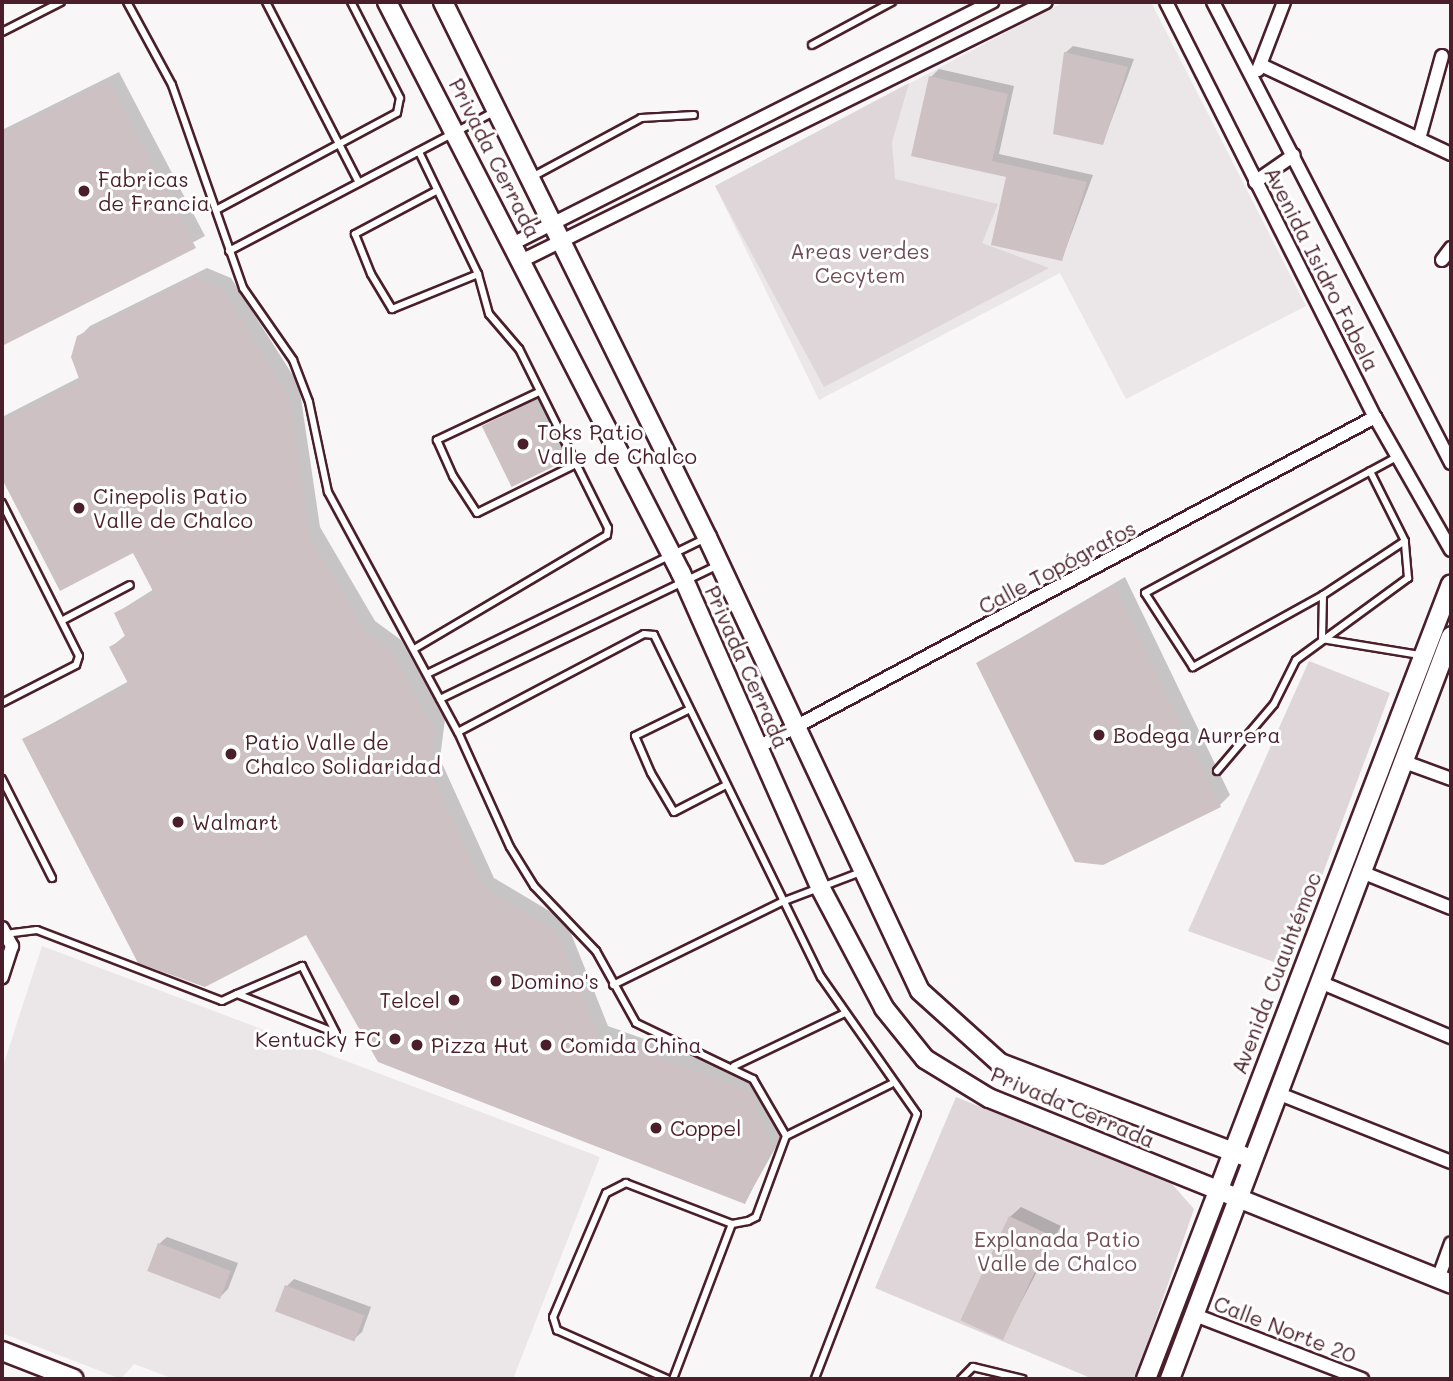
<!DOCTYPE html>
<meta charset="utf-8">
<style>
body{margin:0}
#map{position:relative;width:1453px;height:1381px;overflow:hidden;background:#f8f6f7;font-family:Mali,sans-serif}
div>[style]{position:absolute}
.built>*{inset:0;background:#ebe6e8}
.green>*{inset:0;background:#ded6d9}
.shadow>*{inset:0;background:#0003}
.building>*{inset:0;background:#cdc1c4;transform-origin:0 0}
.roads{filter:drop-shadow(2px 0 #4a1f2b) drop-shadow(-2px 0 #4a1f2b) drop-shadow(0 2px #4a1f2b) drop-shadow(0 -2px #4a1f2b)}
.lane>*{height:6px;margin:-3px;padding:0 3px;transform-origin:3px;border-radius:3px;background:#fff}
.street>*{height:12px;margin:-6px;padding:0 6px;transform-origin:6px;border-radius:6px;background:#fff}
.secondary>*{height:18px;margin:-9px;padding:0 9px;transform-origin:9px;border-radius:9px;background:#fff}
.dots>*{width:19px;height:19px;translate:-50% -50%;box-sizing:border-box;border:4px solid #fff;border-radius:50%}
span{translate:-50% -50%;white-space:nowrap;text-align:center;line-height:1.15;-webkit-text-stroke:6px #fff;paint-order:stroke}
.street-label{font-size:21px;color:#4a1f2b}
.poi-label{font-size:21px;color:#4a1f2b}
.left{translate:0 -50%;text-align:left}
.right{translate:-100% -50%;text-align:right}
.park-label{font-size:21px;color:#6f4d56}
.frame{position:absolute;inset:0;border:4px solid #4a1f2b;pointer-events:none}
</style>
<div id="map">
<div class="built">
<div style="clip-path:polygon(1064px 2px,1151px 2px,1306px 306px,1126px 399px,1060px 273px,819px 400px,715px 186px)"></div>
<div style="clip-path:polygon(42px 946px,600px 1157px,513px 1379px,174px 1379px,134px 1364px,121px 1379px,2px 1333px,2px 1069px)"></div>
</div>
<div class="green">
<div style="clip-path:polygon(909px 83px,892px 142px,895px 179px,998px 204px,982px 243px,1049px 268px,824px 387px,715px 186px)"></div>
<div style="clip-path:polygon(1309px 661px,1390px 693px,1288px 967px,1188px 931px)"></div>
<div style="clip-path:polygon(956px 1097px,1172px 1184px,1194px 1209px,1135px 1379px,1093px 1379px,875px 1288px)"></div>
</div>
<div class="shadow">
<div style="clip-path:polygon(1073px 46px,1134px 59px,1103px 143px,1065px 53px)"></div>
<div style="clip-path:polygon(939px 69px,1014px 86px,999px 154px,1093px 175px,1062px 259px,1008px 176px,914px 155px,931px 77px)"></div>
<div style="clip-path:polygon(119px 72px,205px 236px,3px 344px,2px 130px)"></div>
<div style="clip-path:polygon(207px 268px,231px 278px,299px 385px,320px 527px,375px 621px,401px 640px,445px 719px,440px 759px,494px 878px,566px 921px,608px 1026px,761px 1081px,781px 1138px,745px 1202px,306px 933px,24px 739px,129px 681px,111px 647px,127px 634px,116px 613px,154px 589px,134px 551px,60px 589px,2px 475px,2px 417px,80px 377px,79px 337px,90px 326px)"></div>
<div style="clip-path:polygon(543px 392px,572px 450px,562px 460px,485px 427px)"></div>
<div style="clip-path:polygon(1125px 577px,1230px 795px,1220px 805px,978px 663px)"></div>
<div style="clip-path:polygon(1021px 1207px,1061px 1226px,1002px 1338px,1010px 1217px)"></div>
<div style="clip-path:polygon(167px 1237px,238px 1263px,228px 1289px,220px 1297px,159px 1244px)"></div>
<div style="clip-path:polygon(294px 1279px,371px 1307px,362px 1332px,354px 1339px,287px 1286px)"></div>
</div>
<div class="building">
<div style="clip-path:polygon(1064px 52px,1128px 67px,1103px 145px,1053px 134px)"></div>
<div style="clip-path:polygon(929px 76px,1008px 94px,992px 161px,1087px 182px,1062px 261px,991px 245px,1006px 177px,911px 156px)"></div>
<div style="clip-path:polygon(109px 81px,196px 248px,2px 346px,2px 134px)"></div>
<div style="clip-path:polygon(195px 277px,221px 288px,289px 396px,310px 538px,365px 631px,391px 650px,435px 730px,430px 770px,484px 888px,556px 931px,598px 1036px,751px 1091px,772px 1149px,745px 1204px,378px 1062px,306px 935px,205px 987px,138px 963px,22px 739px,129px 685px,109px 647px,126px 638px,114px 613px,154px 593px,133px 553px,60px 591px,2px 479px,2px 421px,80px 381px,71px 357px,77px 336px)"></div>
<div style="left:533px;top:401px;width:68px;height:57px;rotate:64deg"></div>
<div style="clip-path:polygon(1114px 586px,1221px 807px,1103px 865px,1075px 862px,976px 663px)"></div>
<div style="left:1009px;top:1216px;width:47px;height:115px;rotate:25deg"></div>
<div style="left:158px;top:1243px;width:78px;height:30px;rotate:21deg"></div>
<div style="left:285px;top:1285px;width:85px;height:28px;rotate:21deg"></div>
</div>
<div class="roads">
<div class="lane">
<div style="left:127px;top:2px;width:94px;rotate:61.5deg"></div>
<div style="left:172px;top:85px;width:215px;rotate:70.7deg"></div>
<div style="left:243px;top:288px;width:88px;rotate:55.2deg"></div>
<div style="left:293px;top:360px;width:45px;rotate:69.1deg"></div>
<div style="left:309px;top:402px;width:92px;rotate:78.1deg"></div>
<div style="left:328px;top:492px;width:273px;rotate:61.6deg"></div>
<div style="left:458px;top:732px;width:126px;rotate:65.7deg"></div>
<div style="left:510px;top:847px;width:46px;rotate:58.4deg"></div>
<div style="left:534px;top:886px;width:90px;rotate:46.4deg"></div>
<div style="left:596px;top:951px;width:82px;rotate:60.9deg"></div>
<div style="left:636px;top:1023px;width:130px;rotate:25.6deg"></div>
<div style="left:753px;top:1079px;width:66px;rotate:59.9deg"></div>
<div style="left:786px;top:1136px;width:86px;rotate:110.3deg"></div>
<div style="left:756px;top:1217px;width:9px;rotate:153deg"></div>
<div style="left:748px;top:1221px;width:16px;rotate:169deg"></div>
<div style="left:732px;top:1224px;width:114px;rotate:-158.9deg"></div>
<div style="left:626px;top:1183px;width:22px;rotate:153deg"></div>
<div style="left:606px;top:1193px;width:135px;rotate:113.1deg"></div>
<div style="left:553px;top:1317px;width:14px;rotate:73deg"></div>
<div style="left:557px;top:1330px;width:120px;rotate:24deg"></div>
<div style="left:266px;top:2px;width:203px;rotate:62.8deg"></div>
<div style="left:2px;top:32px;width:66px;rotate:-27deg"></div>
<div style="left:812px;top:45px;width:91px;rotate:-28.3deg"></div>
<div style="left:532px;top:177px;width:124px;rotate:-28.4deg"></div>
<div style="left:641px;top:118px;width:53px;rotate:-3.2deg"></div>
<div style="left:436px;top:191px;width:92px;rotate:152deg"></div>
<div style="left:355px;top:234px;width:43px;rotate:68.2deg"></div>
<div style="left:371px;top:274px;width:41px;rotate:59deg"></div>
<div style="left:392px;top:309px;width:93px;rotate:-22.1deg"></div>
<div style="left:216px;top:210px;width:205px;rotate:-28.2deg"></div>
<div style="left:397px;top:113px;width:15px;rotate:-79deg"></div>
<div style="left:400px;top:98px;width:108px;rotate:-117deg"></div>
<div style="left:229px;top:251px;width:299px;rotate:-27.7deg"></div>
<div style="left:539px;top:392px;width:113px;rotate:154.8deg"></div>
<div style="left:437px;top:440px;width:39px;rotate:66deg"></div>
<div style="left:453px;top:476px;width:44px;rotate:57deg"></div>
<div style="left:477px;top:513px;width:110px;rotate:-26.3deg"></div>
<div style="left:2px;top:503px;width:171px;rotate:63.3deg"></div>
<div style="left:79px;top:656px;width:9px;rotate:108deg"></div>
<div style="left:76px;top:665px;width:83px;rotate:152.8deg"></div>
<div style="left:1323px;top:595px;width:149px;rotate:151deg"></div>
<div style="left:1193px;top:667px;width:88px;rotate:-123deg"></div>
<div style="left:1145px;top:593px;width:288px;rotate:-28.4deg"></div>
<div style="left:65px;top:619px;width:73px;rotate:-27.6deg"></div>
<div style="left:1322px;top:639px;width:44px;rotate:-88.7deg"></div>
<div style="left:1323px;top:595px;width:98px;rotate:-33.4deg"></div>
<div style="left:1322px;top:639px;width:99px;rotate:9.3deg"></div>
<div style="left:414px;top:649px;width:224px;rotate:-30.6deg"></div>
<div style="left:607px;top:535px;width:7px;rotate:-82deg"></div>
<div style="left:608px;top:528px;width:200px;rotate:-116.4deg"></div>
<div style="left:519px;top:349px;width:46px;rotate:-130.6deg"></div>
<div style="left:489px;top:314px;width:41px;rotate:-105.4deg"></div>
<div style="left:478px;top:274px;width:136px;rotate:-115.8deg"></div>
<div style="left:427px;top:674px;width:310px;rotate:-26deg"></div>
<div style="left:440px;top:699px;width:310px;rotate:-25.7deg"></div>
<div style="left:688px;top:710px;width:59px;rotate:153.9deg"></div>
<div style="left:635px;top:736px;width:40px;rotate:66.6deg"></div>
<div style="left:651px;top:773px;width:45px;rotate:59.5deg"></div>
<div style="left:674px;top:812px;width:59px;rotate:-27.4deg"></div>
<div style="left:458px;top:732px;width:210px;rotate:-27.8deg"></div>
<div style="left:644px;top:634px;width:10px;rotate:6deg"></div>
<div style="left:654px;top:635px;width:381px;rotate:64deg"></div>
<div style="left:821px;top:977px;width:167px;rotate:55deg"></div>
<div style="left:917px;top:1114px;width:284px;rotate:111.1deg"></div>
<div style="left:1217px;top:771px;width:88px;rotate:-49.6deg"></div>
<div style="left:1274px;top:704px;width:49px;rotate:-63.4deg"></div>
<div style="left:1296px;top:660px;width:139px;rotate:-36.2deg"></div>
<div style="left:1408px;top:578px;width:37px;rotate:-95deg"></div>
<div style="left:1405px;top:541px;width:78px;rotate:-116.6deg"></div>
<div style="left:2px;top:779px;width:111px;rotate:63.2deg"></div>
<div style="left:5px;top:934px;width:32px;rotate:-7deg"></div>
<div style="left:37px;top:930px;width:198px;rotate:21deg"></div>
<div style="left:222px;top:1001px;width:17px;rotate:-25deg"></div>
<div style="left:237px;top:994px;width:106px;rotate:21.5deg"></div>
<div style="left:613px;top:985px;width:188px;rotate:-26.2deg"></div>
<div style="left:782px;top:902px;width:85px;rotate:-20.8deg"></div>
<div style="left:237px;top:994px;width:71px;rotate:-23.3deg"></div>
<div style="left:302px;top:966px;width:75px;rotate:63.1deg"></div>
<div style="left:734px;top:1066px;width:121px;rotate:-25.5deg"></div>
<div style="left:786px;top:1136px;width:117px;rotate:-26.3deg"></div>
<div style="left:673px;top:1379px;width:166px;rotate:-69.2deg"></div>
<div style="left:961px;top:1379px;width:17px;rotate:-45deg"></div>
<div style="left:973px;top:1367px;width:51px;rotate:13.5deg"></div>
</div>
<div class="street">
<div style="left:1166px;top:2px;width:465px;rotate:63.3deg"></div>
<div style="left:1375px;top:417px;width:153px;rotate:60.3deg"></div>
<div style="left:1213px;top:2px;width:519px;rotate:62.69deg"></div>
<div style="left:1261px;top:65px;width:210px;rotate:25.1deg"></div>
<div style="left:1258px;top:70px;width:73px;rotate:-69.1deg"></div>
<div style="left:1419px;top:139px;width:86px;rotate:-74.5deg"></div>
<div style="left:1255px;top:182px;width:47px;rotate:-34.7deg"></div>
<div style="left:512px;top:244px;width:538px;rotate:-26.76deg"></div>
<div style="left:1442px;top:260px;width:15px;rotate:-53deg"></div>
<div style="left:521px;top:261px;width:585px;rotate:-26.26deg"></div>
<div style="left:756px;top:748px;width:702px;rotate:-28.13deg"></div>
<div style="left:1402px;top:761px;width:52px;rotate:20.2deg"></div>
<div style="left:1359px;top:871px;width:99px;rotate:21.9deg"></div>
<div style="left:2px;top:928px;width:21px;rotate:61deg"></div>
<div style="left:12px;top:946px;width:33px;rotate:108deg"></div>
<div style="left:1320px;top:982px;width:142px;rotate:22.8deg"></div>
<div style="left:1277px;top:1093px;width:187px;rotate:21.6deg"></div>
<div style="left:1438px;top:1279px;width:38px;rotate:-70deg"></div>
<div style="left:1195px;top:1315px;width:179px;rotate:21deg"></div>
</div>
<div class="secondary">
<div style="left:387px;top:2px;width:642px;rotate:62.76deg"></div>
<div style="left:681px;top:573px;width:343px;rotate:66.1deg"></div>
<div style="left:820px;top:887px;width:137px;rotate:62.1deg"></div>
<div style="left:884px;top:1008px;width:65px;rotate:51.2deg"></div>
<div style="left:925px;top:1059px;width:75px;rotate:31.4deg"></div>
<div style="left:989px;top:1098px;width:498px;rotate:21.9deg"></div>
<div style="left:443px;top:2px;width:597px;rotate:63.74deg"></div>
<div style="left:707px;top:537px;width:501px;rotate:64.87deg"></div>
<div style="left:920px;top:991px;width:108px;rotate:42deg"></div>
<div style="left:1000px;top:1063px;width:269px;rotate:20.9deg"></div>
<div style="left:2px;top:1351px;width:77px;rotate:21.3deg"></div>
<div style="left:1146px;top:1379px;width:851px;rotate:-69.01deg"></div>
<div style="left:1170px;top:1379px;width:794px;rotate:-69.28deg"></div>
</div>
</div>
<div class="dots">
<div style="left:84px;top:191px;background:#4a1f2b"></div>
<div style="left:523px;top:444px;background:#4a1f2b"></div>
<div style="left:79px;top:508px;background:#4a1f2b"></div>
<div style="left:1099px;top:735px;background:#4a1f2b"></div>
<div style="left:231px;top:754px;background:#4a1f2b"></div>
<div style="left:178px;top:822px;background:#4a1f2b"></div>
<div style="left:496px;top:981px;background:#4a1f2b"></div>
<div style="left:454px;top:1000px;background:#4a1f2b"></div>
<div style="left:395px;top:1039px;background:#4a1f2b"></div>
<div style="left:417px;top:1045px;background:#4a1f2b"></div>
<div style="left:546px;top:1045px;background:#4a1f2b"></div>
<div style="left:656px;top:1128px;background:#4a1f2b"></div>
</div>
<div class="street-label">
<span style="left:495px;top:158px;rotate:63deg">Privada Cerrada</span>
<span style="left:1322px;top:269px;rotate:63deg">Avenida Isidro Fabela</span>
<span style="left:1057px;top:567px;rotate:-28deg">Calle Topógrafos</span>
<span style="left:747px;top:667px;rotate:66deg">Privada Cerrada</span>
<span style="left:1276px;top:973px;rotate:-69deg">Avenida Cuauhtémoc</span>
<span style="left:1073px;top:1107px;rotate:23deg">Privada Cerrada</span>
<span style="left:1285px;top:1329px;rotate:21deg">Calle Norte 20</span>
</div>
<div class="poi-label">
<span class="left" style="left:98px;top:191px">Fabricas<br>de Francia</span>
<span class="left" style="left:537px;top:444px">Toks Patio<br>Valle de Chalco</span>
<span class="left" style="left:93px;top:508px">Cinepolis Patio<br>Valle de Chalco</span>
<span class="left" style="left:1113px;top:735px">Bodega Aurrera</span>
<span class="left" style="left:245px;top:754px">Patio Valle de<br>Chalco Solidaridad</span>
<span class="left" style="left:192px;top:822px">Walmart</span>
<span class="left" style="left:510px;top:981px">Domino's</span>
<span class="right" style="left:440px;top:1000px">Telcel</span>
<span class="right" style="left:381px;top:1039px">Kentucky FC</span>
<span class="left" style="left:431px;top:1045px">Pizza Hut</span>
<span class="left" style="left:560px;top:1045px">Comida China</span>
<span class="left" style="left:670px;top:1128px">Coppel</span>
</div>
<div class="park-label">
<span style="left:860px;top:263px">Areas verdes<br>Cecytem</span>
<span style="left:1057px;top:1251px">Explanada Patio<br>Valle de Chalco</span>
</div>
<div class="frame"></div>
</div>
